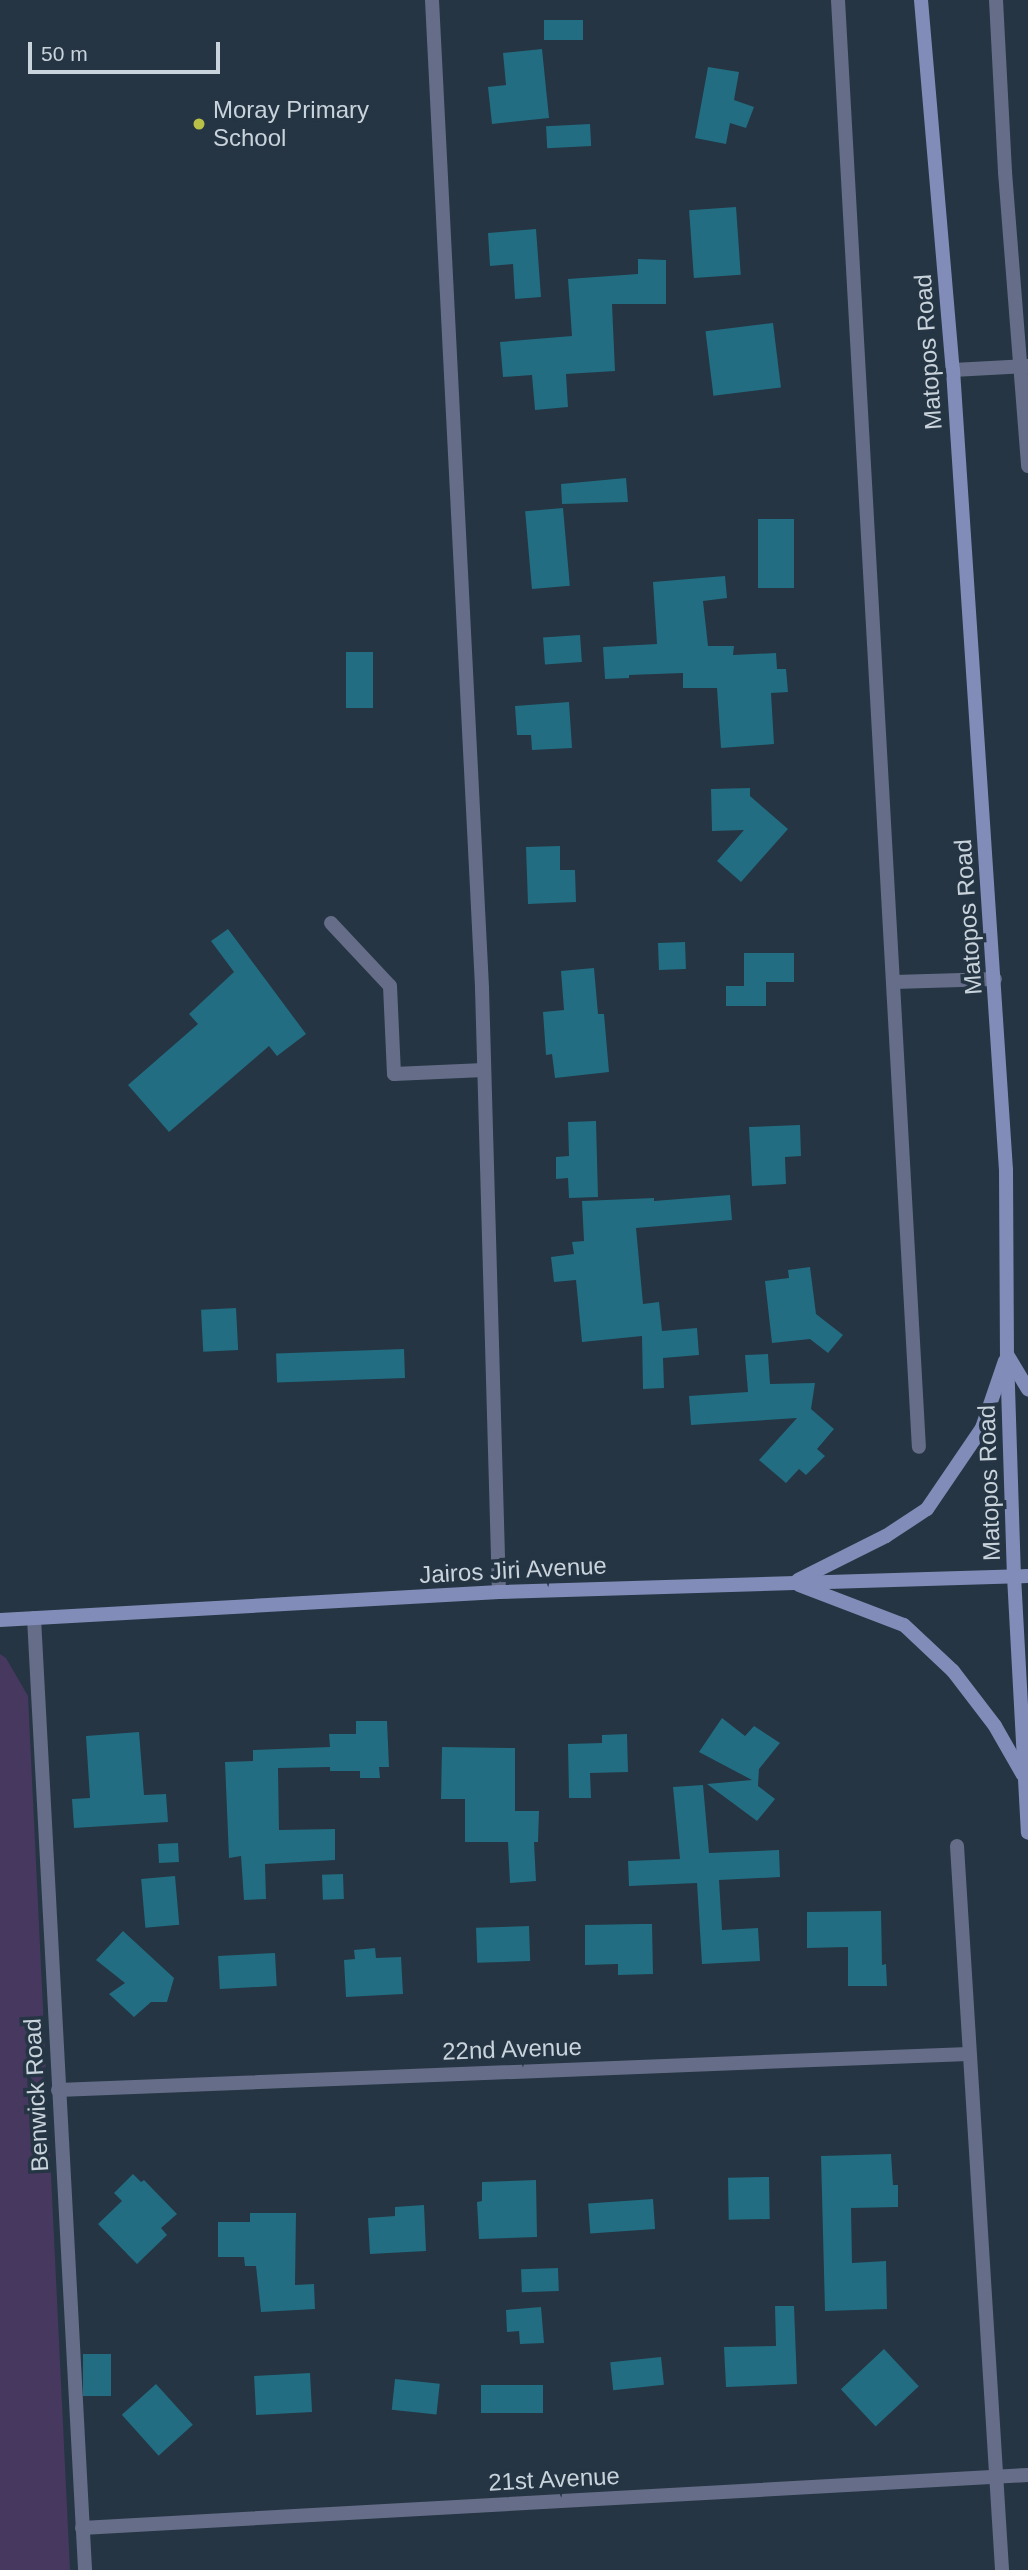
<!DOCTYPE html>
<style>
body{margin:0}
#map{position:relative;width:1028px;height:2570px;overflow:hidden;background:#253543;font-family:Helvetica,sans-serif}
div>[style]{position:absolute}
.green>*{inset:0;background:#46385e}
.building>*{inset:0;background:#226d81;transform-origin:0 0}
.lane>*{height:14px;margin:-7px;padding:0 7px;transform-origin:7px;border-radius:7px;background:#666d88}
.street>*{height:14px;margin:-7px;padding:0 7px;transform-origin:7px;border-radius:7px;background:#666d88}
.secondary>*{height:14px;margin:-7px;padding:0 7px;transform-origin:7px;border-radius:7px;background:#828cb8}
.dots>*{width:19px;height:19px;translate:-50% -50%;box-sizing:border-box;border:4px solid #253543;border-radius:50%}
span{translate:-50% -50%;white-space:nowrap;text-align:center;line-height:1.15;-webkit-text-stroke:7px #253543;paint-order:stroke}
.poi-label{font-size:24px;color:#c9d3dc}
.left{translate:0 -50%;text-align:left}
.street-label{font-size:24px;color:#c9d3dc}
.scale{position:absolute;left:28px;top:42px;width:192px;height:32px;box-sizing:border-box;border:4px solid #c9d3dc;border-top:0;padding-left:9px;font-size:21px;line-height:24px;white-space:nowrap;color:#c9d3dc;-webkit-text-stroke:5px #253543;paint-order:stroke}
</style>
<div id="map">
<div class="green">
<div style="clip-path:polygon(0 1654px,6px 1658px,28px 1696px,70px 2570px,0 2570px)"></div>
</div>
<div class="building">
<div style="left:544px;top:20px;width:39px;height:20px"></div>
<div style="clip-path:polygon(542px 49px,549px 118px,492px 124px,488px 87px,506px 85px,503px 53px)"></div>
<div style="clip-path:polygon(708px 67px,739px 72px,734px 100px,754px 107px,746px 128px,730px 123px,726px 144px,695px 138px)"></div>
<div style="left:590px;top:124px;width:22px;height:44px;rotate:87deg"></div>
<div style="left:736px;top:207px;width:68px;height:47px;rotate:86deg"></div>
<div style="clip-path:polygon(536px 229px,541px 297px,515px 299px,513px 264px,490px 266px,488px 233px)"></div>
<div style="clip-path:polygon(638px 259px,666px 260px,666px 304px,612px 304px,615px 371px,566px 374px,568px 407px,535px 410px,532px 375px,503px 377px,500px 342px,572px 336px,568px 279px,638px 274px)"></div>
<div style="left:773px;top:323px;width:65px;height:68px;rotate:83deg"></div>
<div style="clip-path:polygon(626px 478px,628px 502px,562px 504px,561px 484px)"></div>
<div style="left:563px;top:508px;width:78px;height:38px;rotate:85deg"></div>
<div style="left:758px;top:519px;width:36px;height:69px"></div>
<div style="clip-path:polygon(725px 576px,727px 598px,703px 601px,708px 646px,734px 646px,733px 655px,776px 653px,777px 669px,786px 669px,788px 692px,771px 693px,774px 744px,721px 748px,717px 688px,683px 688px,683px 673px,629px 675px,629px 678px,605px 679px,603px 647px,657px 644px,653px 582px)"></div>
<div style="left:580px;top:635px;width:27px;height:37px;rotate:86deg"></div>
<div style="left:346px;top:652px;width:27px;height:56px"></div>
<div style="clip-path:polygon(569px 702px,572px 748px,532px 750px,531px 735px,517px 735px,515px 706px)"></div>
<div style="clip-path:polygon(750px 788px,750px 796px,788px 829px,741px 882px,717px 861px,744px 830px,712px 831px,711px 789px)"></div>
<div style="clip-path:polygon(560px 846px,560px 870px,575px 870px,576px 902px,528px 904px,526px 847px)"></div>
<div style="clip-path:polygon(228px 929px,306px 1034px,277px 1056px,269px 1046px,169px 1132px,128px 1085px,198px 1024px,189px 1014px,234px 972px,211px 941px)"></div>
<div style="left:685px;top:942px;width:27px;height:27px;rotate:88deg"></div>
<div style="clip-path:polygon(744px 953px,794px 953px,794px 982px,766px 982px,766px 1006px,726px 1006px,726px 986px,744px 986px)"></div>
<div style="clip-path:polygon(594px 968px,598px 1014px,604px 1014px,609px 1072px,555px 1078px,552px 1054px,546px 1055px,543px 1012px,564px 1010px,561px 971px)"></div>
<div style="clip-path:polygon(596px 1121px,598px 1197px,569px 1198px,568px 1178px,556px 1179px,556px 1157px,569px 1156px,568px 1122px)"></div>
<div style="clip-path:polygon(800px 1125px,801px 1156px,785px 1157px,786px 1184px,752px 1186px,749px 1127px)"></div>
<div style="clip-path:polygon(730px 1195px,732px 1220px,636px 1228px,643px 1304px,659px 1302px,662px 1331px,697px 1328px,699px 1355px,663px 1358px,664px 1388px,643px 1389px,642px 1336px,582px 1342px,576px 1280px,554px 1282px,551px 1257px,574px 1254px,572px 1242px,584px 1241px,582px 1201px,654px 1198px,654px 1201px)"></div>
<div style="clip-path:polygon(810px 1267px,816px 1314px,843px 1335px,828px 1353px,810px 1339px,772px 1343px,765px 1281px,789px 1278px,788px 1270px)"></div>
<div style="left:236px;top:1308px;width:42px;height:35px;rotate:87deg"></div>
<div style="left:404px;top:1349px;width:29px;height:128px;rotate:88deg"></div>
<div style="clip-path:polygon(768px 1354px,770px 1384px,815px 1383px,811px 1409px,834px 1429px,817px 1449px,825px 1456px,806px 1475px,799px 1469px,786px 1483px,759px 1460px,797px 1418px,691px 1425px,689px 1396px,748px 1392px,745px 1355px)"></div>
<div style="clip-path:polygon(722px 1718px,745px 1736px,754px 1726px,780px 1743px,759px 1769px,758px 1786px,775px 1799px,757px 1821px,707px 1784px,752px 1780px,699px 1752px)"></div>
<div style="clip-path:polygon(356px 1721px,387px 1721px,389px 1767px,379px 1767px,380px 1778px,360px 1778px,360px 1771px,330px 1771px,330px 1767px,278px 1768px,279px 1830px,335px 1829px,335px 1860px,265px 1864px,266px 1899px,244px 1900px,241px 1856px,229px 1858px,225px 1762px,253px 1761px,253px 1750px,330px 1747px,329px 1734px,356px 1734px)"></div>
<div style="clip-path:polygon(139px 1732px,144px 1795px,166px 1794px,168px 1822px,74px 1828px,72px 1799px,90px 1798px,86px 1736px)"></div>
<div style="clip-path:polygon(627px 1734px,628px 1772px,590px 1773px,591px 1798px,569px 1798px,568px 1744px,602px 1743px,602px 1735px)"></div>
<div style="clip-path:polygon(442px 1747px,515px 1748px,515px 1811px,539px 1811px,538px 1842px,534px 1842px,536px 1881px,510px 1883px,508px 1842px,465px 1842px,465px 1799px,441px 1799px)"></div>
<div style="clip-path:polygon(703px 1785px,709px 1853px,779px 1850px,780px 1877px,719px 1880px,722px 1930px,758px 1928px,760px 1961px,702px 1964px,697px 1883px,629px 1886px,628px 1861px,680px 1859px,673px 1787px)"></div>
<div style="left:178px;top:1843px;width:19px;height:20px;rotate:87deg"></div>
<div style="left:343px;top:1874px;width:25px;height:21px;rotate:88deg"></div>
<div style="left:175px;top:1876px;width:49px;height:34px;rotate:85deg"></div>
<div style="clip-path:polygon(881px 1911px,882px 1965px,886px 1964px,887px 1986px,848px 1986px,848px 1947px,807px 1948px,807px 1912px)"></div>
<div style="clip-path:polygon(641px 1924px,652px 1924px,653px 1974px,618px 1975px,618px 1964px,585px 1965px,585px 1925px)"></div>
<div style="left:529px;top:1926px;width:35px;height:53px;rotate:88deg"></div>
<div style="clip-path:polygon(123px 1931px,174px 1978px,167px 2002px,151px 2002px,134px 2017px,109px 1994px,125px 1983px,96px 1960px)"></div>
<div style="clip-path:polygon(375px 1948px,376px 1958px,401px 1957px,403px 1994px,346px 1997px,344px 1960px,355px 1959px,354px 1950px)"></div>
<div style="left:275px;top:1953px;width:33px;height:57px;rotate:87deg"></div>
<div style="clip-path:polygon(891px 2154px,893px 2185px,898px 2185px,898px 2207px,851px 2208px,852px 2263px,886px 2261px,887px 2309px,825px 2311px,821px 2156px)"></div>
<div style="clip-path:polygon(133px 2174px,141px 2182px,144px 2180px,177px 2214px,161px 2228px,167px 2235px,137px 2264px,98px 2224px,122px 2201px,114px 2193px)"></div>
<div style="left:769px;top:2177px;width:42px;height:41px;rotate:89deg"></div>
<div style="clip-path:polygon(536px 2180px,537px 2237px,479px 2239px,477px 2202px,482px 2201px,482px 2182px)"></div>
<div style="left:653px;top:2199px;width:30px;height:65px;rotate:86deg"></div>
<div style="clip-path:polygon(424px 2205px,426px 2251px,370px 2254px,368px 2218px,395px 2216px,395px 2207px)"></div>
<div style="clip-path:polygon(250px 2213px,296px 2213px,295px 2285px,314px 2284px,315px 2309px,261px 2312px,256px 2266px,245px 2266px,244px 2257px,218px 2257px,218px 2222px,250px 2222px)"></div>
<div style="left:558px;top:2268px;width:23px;height:37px;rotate:88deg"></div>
<div style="clip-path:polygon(775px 2306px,794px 2306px,797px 2384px,726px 2387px,724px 2347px,776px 2346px)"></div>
<div style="clip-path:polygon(541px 2307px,544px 2343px,520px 2344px,519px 2331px,507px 2332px,506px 2310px)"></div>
<div style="left:884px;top:2349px;width:51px;height:59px;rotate:47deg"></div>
<div style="left:111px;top:2354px;width:42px;height:28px;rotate:90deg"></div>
<div style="left:661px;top:2357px;width:28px;height:51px;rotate:84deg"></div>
<div style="left:310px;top:2373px;width:39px;height:56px;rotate:87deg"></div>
<div style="left:395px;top:2379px;width:45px;height:31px;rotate:6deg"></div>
<div style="left:156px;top:2384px;width:55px;height:46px;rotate:48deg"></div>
<div style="left:543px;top:2385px;width:28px;height:62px;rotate:90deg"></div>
</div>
<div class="lane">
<div style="left:331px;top:923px;width:86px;rotate:46.9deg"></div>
<div style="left:390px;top:986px;width:88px;rotate:87.4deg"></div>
<div style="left:394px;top:1074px;width:90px;rotate:-2.5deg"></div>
<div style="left:957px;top:1846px;width:725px;rotate:86.44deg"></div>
</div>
<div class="street">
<div style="left:432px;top:0;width:989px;rotate:87.1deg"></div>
<div style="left:482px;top:988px;width:604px;rotate:88.39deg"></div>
<div style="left:838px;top:0;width:1449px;rotate:86.8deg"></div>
<div style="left:996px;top:0;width:172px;rotate:87deg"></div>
<div style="left:1005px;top:172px;width:295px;rotate:85.5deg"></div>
<div style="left:953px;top:370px;width:75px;rotate:-3.1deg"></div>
<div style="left:894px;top:982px;width:101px;rotate:-1.7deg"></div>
<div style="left:34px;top:1618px;width:953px;rotate:86.93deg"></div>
<div style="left:58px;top:2090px;width:911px;rotate:-2.27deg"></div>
<div style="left:82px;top:2528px;width:947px;rotate:-3.21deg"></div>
</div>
<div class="secondary">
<div style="left:921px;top:0;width:371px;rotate:85.1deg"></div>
<div style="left:953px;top:370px;width:802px;rotate:86.21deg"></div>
<div style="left:1006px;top:1170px;width:185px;rotate:89.7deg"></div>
<div style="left:1007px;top:1355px;width:221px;rotate:88.2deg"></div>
<div style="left:1014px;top:1576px;width:257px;rotate:86.9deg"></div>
<div style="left:1008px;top:1356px;width:39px;rotate:59deg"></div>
<div style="left:798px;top:1580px;width:98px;rotate:-26.6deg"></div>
<div style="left:886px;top:1536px;width:49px;rotate:-33.4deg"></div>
<div style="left:927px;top:1509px;width:98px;rotate:-55.8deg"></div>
<div style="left:982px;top:1428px;width:71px;rotate:-71.1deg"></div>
<div style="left:799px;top:1585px;width:112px;rotate:20.9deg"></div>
<div style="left:904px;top:1625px;width:67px;rotate:43.2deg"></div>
<div style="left:953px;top:1671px;width:69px;rotate:52.6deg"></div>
<div style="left:995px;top:1726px;width:56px;rotate:60.3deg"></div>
<div style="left:0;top:1620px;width:500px;rotate:-3.2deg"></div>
<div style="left:499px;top:1592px;width:529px;rotate:-1.73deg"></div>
</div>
<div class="dots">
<div style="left:199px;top:124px;background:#b9c146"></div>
</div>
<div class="poi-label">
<span class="left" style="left:213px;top:124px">Moray Primary<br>School</span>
</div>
<div class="street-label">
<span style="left:928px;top:352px;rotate:-94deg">Matopos Road</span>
<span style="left:968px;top:917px;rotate:-94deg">Matopos Road</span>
<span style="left:989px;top:1483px;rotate:-92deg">Matopos Road</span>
<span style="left:513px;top:1570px;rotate:-3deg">Jairos Jiri Avenue</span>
<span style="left:512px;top:2049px;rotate:-2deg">22nd Avenue</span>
<span style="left:36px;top:2095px;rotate:-93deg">Benwick Road</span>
<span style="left:554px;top:2479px;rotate:-3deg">21st Avenue</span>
</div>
<div class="scale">50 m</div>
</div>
